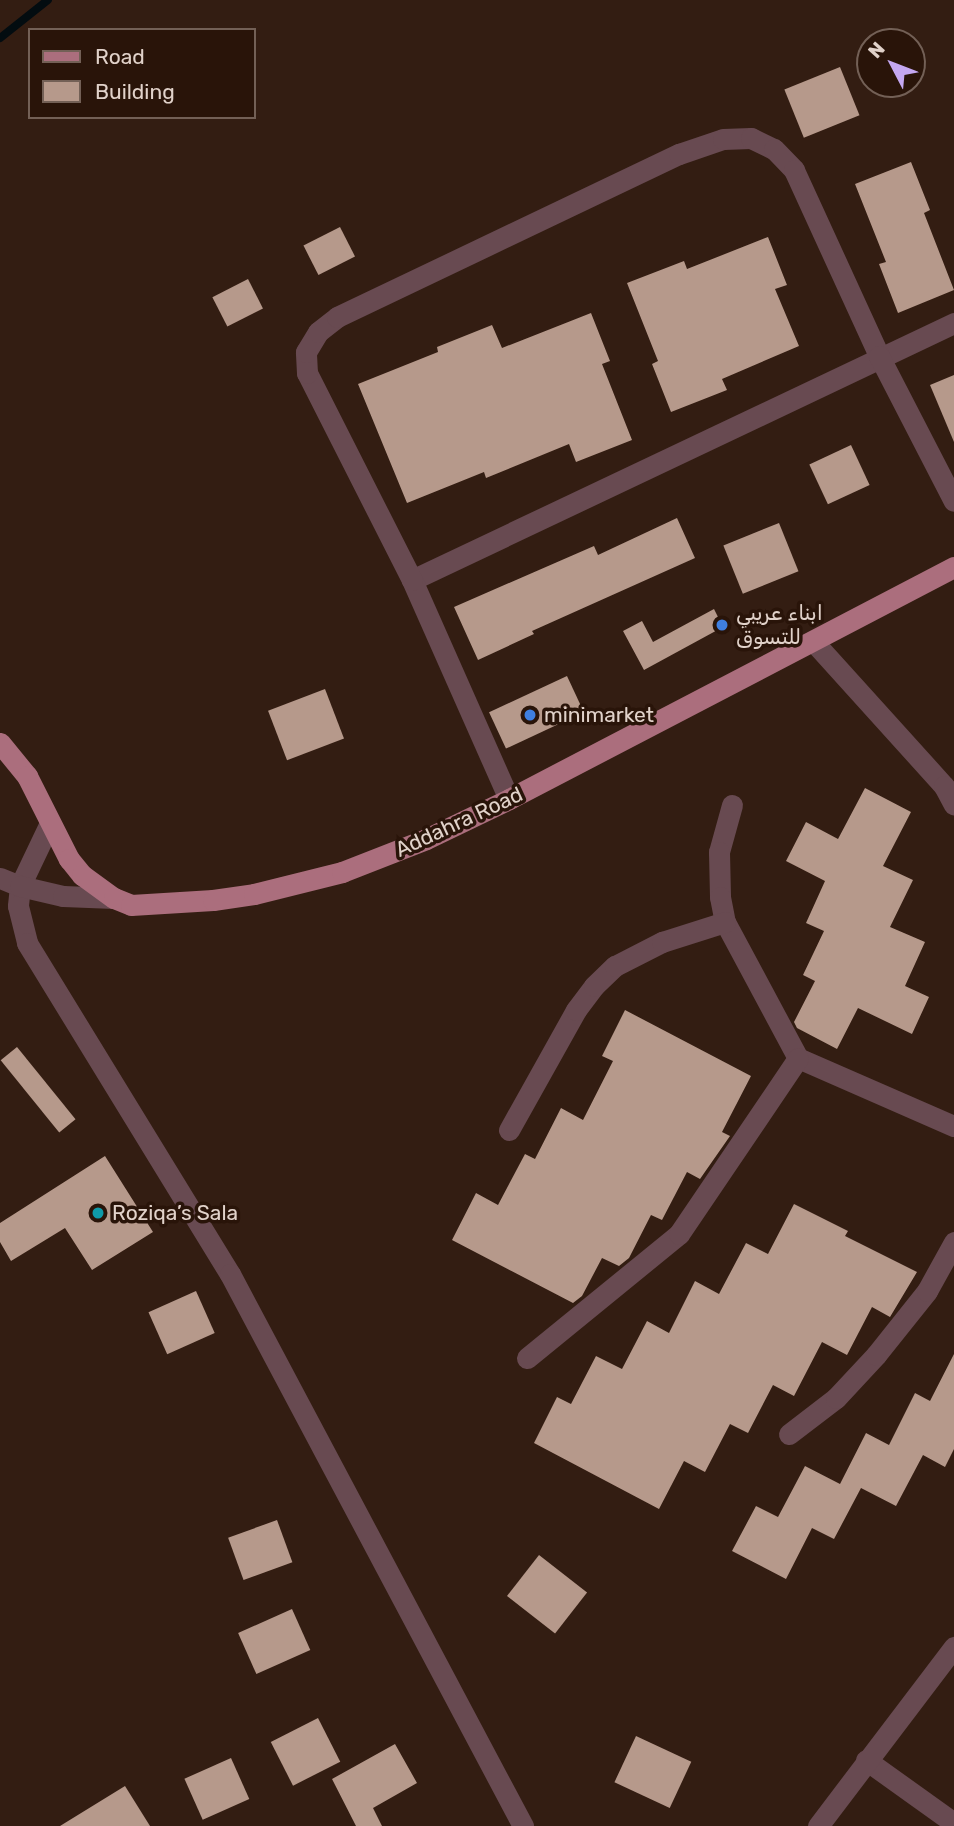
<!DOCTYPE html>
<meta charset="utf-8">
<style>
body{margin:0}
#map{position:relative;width:954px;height:1826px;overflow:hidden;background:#331d12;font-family:Rubik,Cairo,sans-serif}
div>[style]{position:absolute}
.stream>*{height:8px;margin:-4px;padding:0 4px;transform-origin:4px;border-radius:4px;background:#030c10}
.building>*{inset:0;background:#b6998b;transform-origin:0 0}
.minor>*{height:21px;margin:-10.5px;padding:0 10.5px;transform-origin:10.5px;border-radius:10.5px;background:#684a51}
.major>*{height:21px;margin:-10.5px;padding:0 10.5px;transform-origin:10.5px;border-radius:10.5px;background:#ab6e7d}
.dots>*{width:19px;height:19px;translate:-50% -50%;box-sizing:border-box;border:4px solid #291409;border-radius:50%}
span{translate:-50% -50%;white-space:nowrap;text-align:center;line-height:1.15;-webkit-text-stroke:7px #291409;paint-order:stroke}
.poi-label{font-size:21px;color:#e1d2ca}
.left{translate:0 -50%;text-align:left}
.street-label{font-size:21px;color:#e1d2ca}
.legend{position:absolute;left:28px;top:28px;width:228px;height:91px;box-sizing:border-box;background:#291409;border:2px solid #736056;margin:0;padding:9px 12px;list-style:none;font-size:21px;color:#e1d2ca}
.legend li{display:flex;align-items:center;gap:14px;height:35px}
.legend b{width:35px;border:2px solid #736056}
.north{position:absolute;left:856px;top:28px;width:70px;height:70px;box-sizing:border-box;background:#291409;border:2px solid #736056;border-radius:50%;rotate:312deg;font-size:19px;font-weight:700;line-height:28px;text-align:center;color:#e1d2ca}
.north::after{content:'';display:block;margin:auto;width:24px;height:32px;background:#c4a7f1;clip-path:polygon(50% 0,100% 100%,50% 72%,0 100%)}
</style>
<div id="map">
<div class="stream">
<div style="left:0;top:38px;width:61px;rotate:-38.4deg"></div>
</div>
<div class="building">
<div style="left:840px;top:67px;width:52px;height:60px;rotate:68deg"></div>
<div style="clip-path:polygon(911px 162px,930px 210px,924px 213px,954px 290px,898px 313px,879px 264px,886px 262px,855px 184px)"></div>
<div style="left:340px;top:227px;width:33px;height:41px;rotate:63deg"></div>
<div style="clip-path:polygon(768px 237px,787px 285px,775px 289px,799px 346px,722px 379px,727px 390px,671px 412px,652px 364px,658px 361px,627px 283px,684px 261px,687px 269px)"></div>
<div style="left:248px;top:279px;width:33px;height:40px;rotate:63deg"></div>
<div style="clip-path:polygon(591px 313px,610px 361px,602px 364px,632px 440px,576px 462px,569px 444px,486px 478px,484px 472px,407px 503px,358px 384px,438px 352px,437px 347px,492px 325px,502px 348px)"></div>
<div style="clip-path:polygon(954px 375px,954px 442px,930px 385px)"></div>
<div style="left:851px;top:445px;width:44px;height:46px;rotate:65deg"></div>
<div style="clip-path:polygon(677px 518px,695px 558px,532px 631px,534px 634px,478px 660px,454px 607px,594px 546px,598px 555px)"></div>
<div style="left:779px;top:523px;width:52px;height:60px;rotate:68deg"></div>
<div style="clip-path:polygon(714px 609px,723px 627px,644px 670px,623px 631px,642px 621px,653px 642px)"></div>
<div style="left:567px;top:676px;width:40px;height:86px;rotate:65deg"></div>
<div style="left:325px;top:689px;width:53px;height:61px;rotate:69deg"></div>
<div style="clip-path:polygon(865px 788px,911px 812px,883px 866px,913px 880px,890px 927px,925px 942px,905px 986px,929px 997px,912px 1034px,858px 1008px,837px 1049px,797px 1028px,794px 1022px,815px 981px,803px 975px,824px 931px,806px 923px,825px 881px,786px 861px,806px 822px,838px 839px)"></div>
<div style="clip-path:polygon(625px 1010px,751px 1076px,722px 1132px,730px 1136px,700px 1179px,687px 1172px,662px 1220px,651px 1215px,629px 1258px,619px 1266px,602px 1258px,582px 1296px,573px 1303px,452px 1240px,476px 1193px,498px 1205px,525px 1154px,535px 1159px,561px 1108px,583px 1120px,613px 1061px,602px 1056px)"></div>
<div style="left:17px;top:1047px;width:93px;height:21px;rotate:51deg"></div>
<div style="clip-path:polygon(105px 1156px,153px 1232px,92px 1270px,65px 1228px,11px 1261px,0 1242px,0 1223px)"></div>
<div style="clip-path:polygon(794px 1204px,848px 1231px,845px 1236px,917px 1272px,890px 1317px,872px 1307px,847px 1355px,822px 1342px,794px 1396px,773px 1385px,748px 1433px,730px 1424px,705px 1472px,684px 1461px,659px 1509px,534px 1443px,557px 1397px,571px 1404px,596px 1356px,622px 1369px,647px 1321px,669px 1333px,695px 1281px,719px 1294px,746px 1243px,768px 1254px)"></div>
<div style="left:196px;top:1291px;width:46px;height:52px;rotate:66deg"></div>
<div style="clip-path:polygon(954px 1354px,954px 1449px,945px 1467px,923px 1455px,896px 1506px,861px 1488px,834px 1539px,812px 1528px,786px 1579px,732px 1551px,756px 1506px,778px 1517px,805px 1466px,840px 1484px,866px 1433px,889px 1445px,915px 1393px,930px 1401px)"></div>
<div style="left:277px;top:1520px;width:45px;height:52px;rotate:70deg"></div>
<div style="left:539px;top:1555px;width:61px;height:52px;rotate:38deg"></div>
<div style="left:292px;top:1609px;width:45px;height:59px;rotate:66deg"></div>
<div style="left:318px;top:1718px;width:49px;height:53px;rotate:63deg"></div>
<div style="left:636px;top:1736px;width:61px;height:51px;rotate:25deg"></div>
<div style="clip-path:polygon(395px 1744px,417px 1783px,373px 1808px,382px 1826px,356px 1826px,332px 1779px)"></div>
<div style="left:231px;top:1758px;width:45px;height:51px;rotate:66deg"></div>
<div style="clip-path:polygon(125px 1786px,150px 1826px,60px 1826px)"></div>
</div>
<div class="minor">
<div style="left:412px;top:580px;width:600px;rotate:-25.37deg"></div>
<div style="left:813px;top:641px;width:195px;rotate:47.9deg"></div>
<div style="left:944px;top:786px;width:21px;rotate:62deg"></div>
<div style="left:509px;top:799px;width:240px;rotate:-113.9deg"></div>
<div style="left:412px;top:580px;width:232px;rotate:-116.9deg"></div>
<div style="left:307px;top:373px;width:21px;rotate:-93deg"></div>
<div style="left:306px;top:352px;width:23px;rotate:-59deg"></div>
<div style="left:318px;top:332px;width:24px;rotate:-38deg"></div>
<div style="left:337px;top:317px;width:379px;rotate:-25.5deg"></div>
<div style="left:679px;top:154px;width:46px;rotate:-18.8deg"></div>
<div style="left:723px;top:139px;width:28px;rotate:-2deg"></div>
<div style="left:751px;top:138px;width:25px;rotate:26deg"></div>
<div style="left:774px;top:149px;width:29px;rotate:46deg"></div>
<div style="left:794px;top:170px;width:205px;rotate:65.4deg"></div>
<div style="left:879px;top:356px;width:163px;rotate:62.7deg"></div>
<div style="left:732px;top:805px;width:49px;rotate:105.5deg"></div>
<div style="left:719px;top:852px;width:45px;rotate:88.7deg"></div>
<div style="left:720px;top:897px;width:25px;rotate:79deg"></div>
<div style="left:725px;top:922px;width:154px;rotate:61.8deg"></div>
<div style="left:798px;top:1058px;width:170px;rotate:23.6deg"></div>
<div style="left:50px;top:823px;width:70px;rotate:115.5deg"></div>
<div style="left:20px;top:886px;width:20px;rotate:96deg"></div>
<div style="left:18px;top:906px;width:38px;rotate:76deg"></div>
<div style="left:27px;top:943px;width:388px;rotate:58.5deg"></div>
<div style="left:230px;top:1274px;width:625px;rotate:62.04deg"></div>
<div style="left:0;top:878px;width:22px;rotate:22deg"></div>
<div style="left:20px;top:886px;width:44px;rotate:13.1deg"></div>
<div style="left:63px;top:896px;width:51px;rotate:2.2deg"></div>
<div style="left:509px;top:1130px;width:137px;rotate:-60.8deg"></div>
<div style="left:576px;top:1010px;width:30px;rotate:-53deg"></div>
<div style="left:594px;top:986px;width:29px;rotate:-44deg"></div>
<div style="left:615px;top:966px;width:53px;rotate:-27.1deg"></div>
<div style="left:662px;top:942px;width:66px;rotate:-17.6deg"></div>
<div style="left:527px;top:1358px;width:196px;rotate:-39.2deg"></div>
<div style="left:679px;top:1234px;width:212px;rotate:-55.9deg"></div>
<div style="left:789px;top:1434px;width:59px;rotate:-37.5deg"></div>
<div style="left:836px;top:1398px;width:59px;rotate:-47.1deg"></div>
<div style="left:876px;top:1355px;width:82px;rotate:-51.4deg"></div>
<div style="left:927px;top:1291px;width:56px;rotate:-61.1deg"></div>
<div style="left:866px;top:1760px;width:108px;rotate:35.6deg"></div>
<div style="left:818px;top:1826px;width:225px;rotate:-52.8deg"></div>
</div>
<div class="major">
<div style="left:0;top:743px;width:43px;rotate:50.7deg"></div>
<div style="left:27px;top:776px;width:93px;rotate:63.2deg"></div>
<div style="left:69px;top:859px;width:21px;rotate:51deg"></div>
<div style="left:82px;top:875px;width:39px;rotate:36deg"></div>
<div style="left:114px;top:898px;width:18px;rotate:22deg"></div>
<div style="left:131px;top:905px;width:82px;rotate:-3.5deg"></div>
<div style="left:213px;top:900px;width:41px;rotate:-8.3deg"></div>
<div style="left:254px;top:894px;width:91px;rotate:-14deg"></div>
<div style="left:342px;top:872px;width:90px;rotate:-21.4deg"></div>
<div style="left:426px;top:839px;width:92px;rotate:-25.7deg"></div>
<div style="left:509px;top:799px;width:502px;rotate:-27.54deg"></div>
</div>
<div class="dots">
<div style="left:722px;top:625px;background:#3f7fe0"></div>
<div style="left:530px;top:715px;background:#3f7fe0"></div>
<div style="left:98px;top:1213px;background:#0f9aa8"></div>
</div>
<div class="poi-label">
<span class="left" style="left:736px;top:625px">ابناء عريبي<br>للتسوق</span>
<span class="left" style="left:544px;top:715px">minimarket</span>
<span class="left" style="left:112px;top:1213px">Roziqa’s Sala</span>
</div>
<div class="street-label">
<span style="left:459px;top:822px;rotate:-25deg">Addahra Road</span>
</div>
<ul class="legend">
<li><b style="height:9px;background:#ab6e7d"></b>Road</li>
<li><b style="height:19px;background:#b6998b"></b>Building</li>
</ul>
<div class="north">N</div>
</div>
